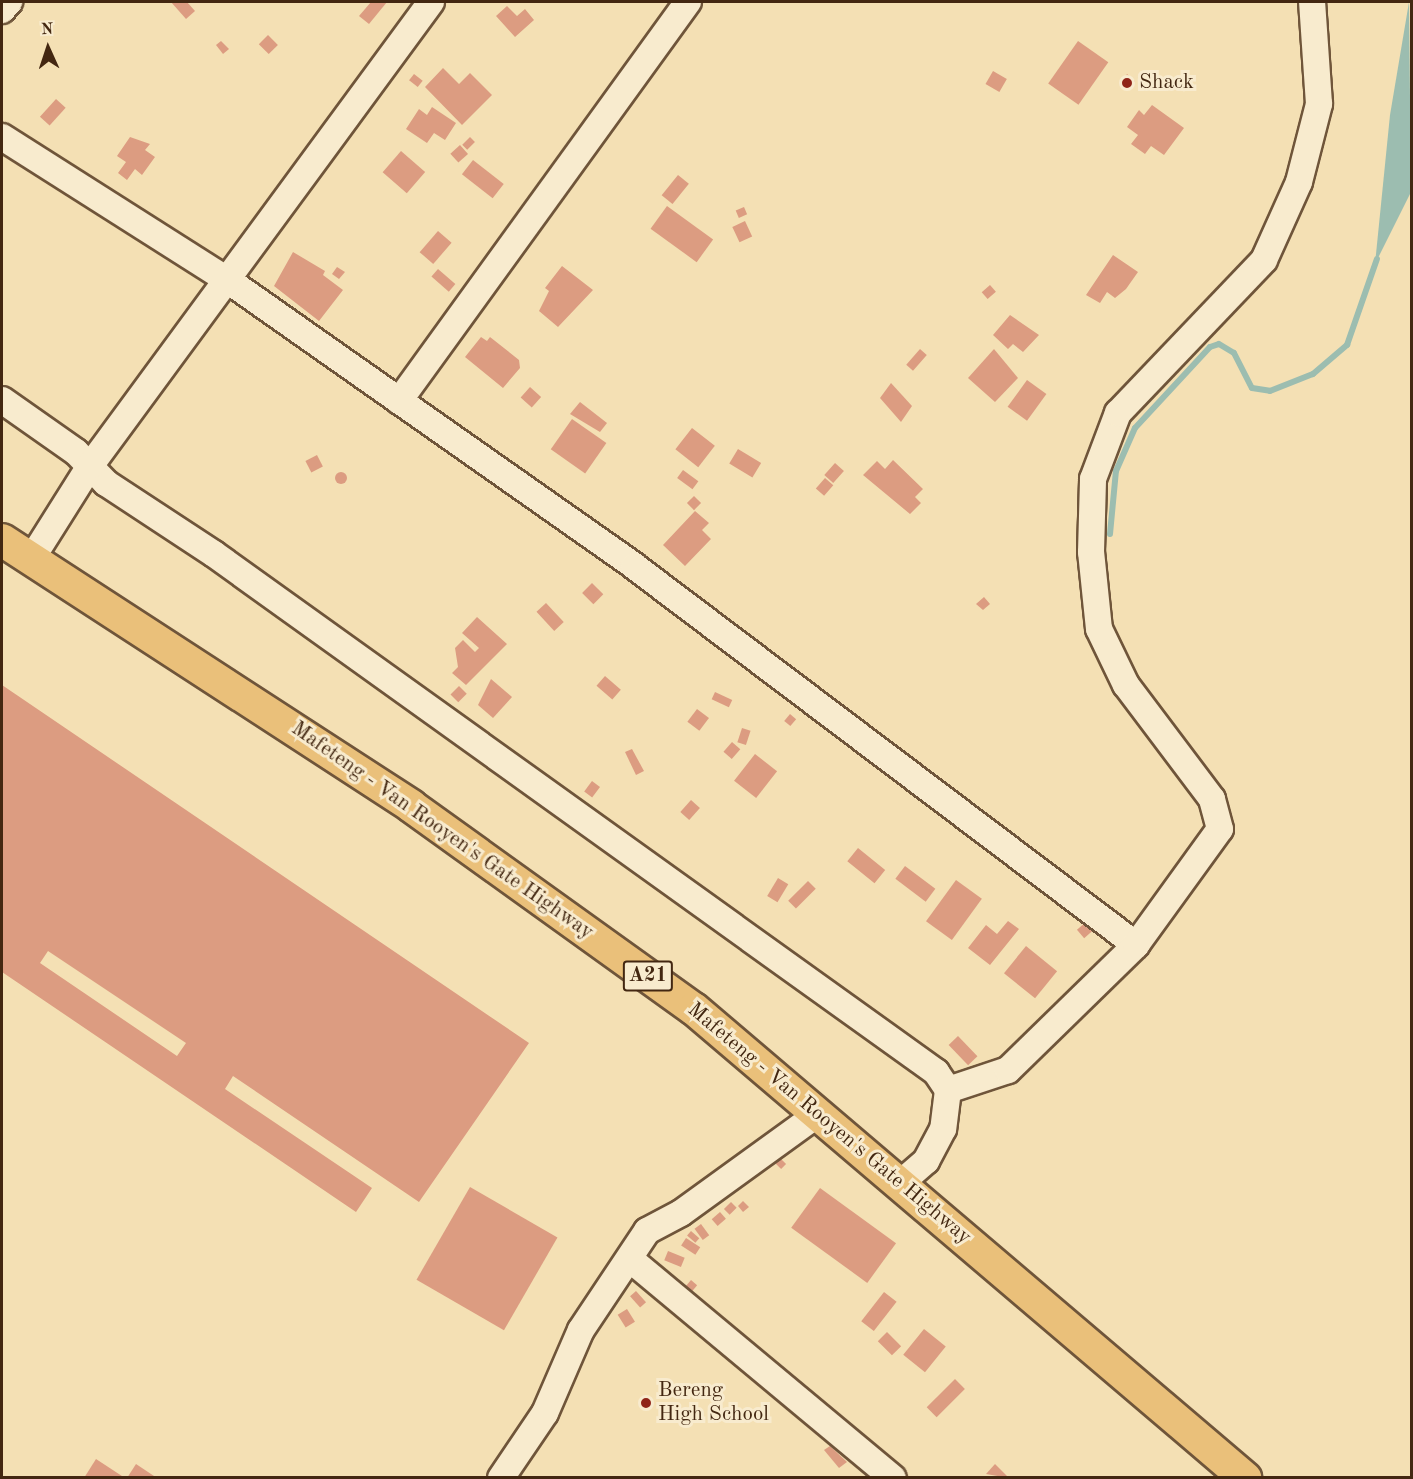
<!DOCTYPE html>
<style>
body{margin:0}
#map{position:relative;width:1413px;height:1479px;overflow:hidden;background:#f4e0b4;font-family:"Old Standard TT",serif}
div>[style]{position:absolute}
.water>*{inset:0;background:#9cbdb0}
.stream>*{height:6px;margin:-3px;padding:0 3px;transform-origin:3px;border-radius:3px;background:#9cbdb0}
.building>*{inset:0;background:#dc9c81;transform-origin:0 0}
.round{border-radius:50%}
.roads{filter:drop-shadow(2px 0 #6f553a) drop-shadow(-2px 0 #6f553a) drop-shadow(0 2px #6f553a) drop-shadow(0 -2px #6f553a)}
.minor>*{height:26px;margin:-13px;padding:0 13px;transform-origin:13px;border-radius:13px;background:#f8ebce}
.major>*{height:32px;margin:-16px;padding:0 16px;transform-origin:16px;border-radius:16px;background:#eac07a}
.dots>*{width:16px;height:16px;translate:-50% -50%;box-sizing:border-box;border:3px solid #f8ebce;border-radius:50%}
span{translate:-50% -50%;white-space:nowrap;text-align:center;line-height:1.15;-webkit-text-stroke:6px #f8ebce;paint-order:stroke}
.shield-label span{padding:2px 4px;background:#f8ebce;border:2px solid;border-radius:4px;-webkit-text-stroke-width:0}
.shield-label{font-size:20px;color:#432711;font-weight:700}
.poi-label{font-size:21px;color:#432711}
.left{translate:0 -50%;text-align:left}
.street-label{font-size:21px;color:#432711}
.frame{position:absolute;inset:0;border:3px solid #432711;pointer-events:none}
.north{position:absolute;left:18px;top:18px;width:60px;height:60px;-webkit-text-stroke:4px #f8ebce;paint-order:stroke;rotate:357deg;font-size:16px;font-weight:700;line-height:24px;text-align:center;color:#432711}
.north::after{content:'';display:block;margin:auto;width:21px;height:27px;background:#432711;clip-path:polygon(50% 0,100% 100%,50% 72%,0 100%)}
</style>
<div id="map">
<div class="water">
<div style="clip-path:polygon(1409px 2px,1411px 192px,1375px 264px,1390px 115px)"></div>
</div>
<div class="stream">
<div style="left:1110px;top:534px;width:63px;rotate:-84.6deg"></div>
<div style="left:1116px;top:471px;width:47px;rotate:-66.2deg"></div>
<div style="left:1135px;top:428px;width:110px;rotate:-47.2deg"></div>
<div style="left:1210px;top:347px;width:9px;rotate:-18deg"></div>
<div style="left:1219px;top:344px;width:17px;rotate:31deg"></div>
<div style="left:1234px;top:353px;width:39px;rotate:63deg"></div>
<div style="left:1252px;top:388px;width:18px;rotate:9deg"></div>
<div style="left:1270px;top:391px;width:46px;rotate:-21.6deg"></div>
<div style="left:1313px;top:374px;width:45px;rotate:-40.5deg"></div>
<div style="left:1347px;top:345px;width:91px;rotate:-70.8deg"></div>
</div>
<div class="building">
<div style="clip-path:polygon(171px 2px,187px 2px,195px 11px,186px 19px)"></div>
<div style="clip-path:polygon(371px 2px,387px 2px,369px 24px,359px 16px)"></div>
<div style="clip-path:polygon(507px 6px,517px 16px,525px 9px,534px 20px,515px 37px,496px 16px)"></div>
<div style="left:268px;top:35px;width:14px;height:13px;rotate:45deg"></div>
<div style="clip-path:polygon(221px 41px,229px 49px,223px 54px,216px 45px)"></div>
<div style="left:1078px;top:41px;width:37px;height:52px;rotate:35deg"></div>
<div style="clip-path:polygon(443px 68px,459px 84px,470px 73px,492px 95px,462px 125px,425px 87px)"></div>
<div style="left:993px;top:71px;width:16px;height:15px;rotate:30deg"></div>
<div style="left:414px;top:74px;width:11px;height:8px;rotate:38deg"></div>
<div style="clip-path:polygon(1127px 74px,1135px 81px,1128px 90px,1120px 85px)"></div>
<div style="left:56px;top:99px;width:13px;height:24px;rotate:42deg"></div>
<div style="clip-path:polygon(1152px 105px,1184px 128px,1164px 155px,1151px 146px,1145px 154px,1131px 144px,1138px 135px,1127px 127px,1139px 110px,1144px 115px)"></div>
<div style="clip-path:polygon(432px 107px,456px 123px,445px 140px,434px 133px,427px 143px,406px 129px,419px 109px,427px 115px)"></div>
<div style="clip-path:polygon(130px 137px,150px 144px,145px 150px,155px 157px,142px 175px,135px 169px,127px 180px,118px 173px,126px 162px,117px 156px)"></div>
<div style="left:470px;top:137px;width:7px;height:11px;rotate:45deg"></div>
<div style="left:460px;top:145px;width:12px;height:13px;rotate:48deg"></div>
<div style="left:401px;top:151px;width:32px;height:28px;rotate:41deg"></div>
<div style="left:473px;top:160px;width:39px;height:18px;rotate:38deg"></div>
<div style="left:678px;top:175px;width:14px;height:26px;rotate:39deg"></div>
<div style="left:667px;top:206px;width:57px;height:28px;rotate:36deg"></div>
<div style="left:744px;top:207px;width:8px;height:9px;rotate:67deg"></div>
<div style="left:745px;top:221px;width:17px;height:14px;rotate:65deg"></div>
<div style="left:438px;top:231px;width:18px;height:28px;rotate:41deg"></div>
<div style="clip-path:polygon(293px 252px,325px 271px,323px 275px,343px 290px,319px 321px,274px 286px)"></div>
<div style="clip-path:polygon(1113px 255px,1138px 272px,1126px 289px,1115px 298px,1107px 292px,1100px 303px,1086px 295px)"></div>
<div style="clip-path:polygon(562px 266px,593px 290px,558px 327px,539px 311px,549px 291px,545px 288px)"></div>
<div style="clip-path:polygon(337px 267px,345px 272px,339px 279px,332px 274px)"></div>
<div style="left:438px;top:269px;width:23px;height:10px;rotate:41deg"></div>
<div style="left:990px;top:285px;width:9px;height:11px;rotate:49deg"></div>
<div style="clip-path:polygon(1010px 315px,1039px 335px,1023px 352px,1013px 344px,1008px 349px,993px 335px)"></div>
<div style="clip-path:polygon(481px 337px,487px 341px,490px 337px,519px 360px,520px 368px,503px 388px,465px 357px)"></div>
<div style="left:920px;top:349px;width:9px;height:21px;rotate:41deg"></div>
<div style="clip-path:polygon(994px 349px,1018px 378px,995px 402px,968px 378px)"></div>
<div style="left:1027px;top:380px;width:24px;height:33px;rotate:36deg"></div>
<div style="clip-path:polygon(891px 383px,912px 406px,901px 422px,880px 398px)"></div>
<div style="left:530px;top:387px;width:15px;height:14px;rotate:42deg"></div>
<div style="clip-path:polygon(580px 402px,607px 423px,600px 432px,570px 414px)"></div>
<div style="left:572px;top:419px;width:42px;height:37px;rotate:35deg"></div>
<div style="left:692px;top:428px;width:29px;height:27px;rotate:38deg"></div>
<div style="left:738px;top:449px;width:27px;height:17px;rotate:31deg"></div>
<div style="left:317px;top:455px;width:13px;height:13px;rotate:63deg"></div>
<div style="clip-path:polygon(893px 460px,923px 489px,915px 497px,921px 503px,910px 514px,863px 475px,877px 461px,885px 469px)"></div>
<div style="left:835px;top:463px;width:12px;height:16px;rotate:42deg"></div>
<div style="left:683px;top:470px;width:19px;height:10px;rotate:36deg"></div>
<div class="round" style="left:335px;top:472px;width:12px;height:12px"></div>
<div style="left:825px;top:478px;width:11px;height:14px;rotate:41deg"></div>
<div style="left:694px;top:496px;width:10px;height:10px;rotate:45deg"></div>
<div style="clip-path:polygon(695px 511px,709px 523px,702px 530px,711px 539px,685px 566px,663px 545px)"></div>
<div style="left:592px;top:583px;width:16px;height:14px;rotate:45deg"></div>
<div style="clip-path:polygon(984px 597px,990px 604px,983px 610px,976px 604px)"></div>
<div style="left:546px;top:603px;width:26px;height:13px;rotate:47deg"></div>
<div style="clip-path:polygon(477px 617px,507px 644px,466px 685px,452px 673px,458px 667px,455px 648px,463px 640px,475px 652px,479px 648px,462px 633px)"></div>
<div style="left:605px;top:676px;width:21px;height:13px;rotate:41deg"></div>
<div style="clip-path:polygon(491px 679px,512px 697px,493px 718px,478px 705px)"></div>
<div style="clip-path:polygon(evenodd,2px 685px,529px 1043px,419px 1202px,233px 1076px,225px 1089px,372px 1188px,356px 1212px,2px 972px,2px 685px,48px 951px,186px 1043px,177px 1056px,40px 963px,48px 951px)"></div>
<div style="left:459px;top:686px;width:11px;height:12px;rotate:45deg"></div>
<div style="left:715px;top:692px;width:19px;height:8px;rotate:25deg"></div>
<div style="left:697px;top:709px;width:15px;height:16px;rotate:37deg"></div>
<div style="left:790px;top:714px;width:8px;height:9px;rotate:40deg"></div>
<div style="left:742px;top:728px;width:9px;height:15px;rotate:18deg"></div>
<div style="left:732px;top:742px;width:11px;height:13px;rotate:41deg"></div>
<div style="clip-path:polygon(632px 749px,644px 771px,636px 775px,625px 752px)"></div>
<div style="left:755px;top:754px;width:28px;height:34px;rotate:38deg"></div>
<div style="left:592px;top:781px;width:10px;height:13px;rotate:37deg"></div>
<div style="left:691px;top:800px;width:12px;height:16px;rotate:42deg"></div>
<div style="left:858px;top:848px;width:35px;height:17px;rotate:39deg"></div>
<div style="left:905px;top:866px;width:38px;height:16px;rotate:37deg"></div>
<div style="left:778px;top:878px;width:12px;height:21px;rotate:31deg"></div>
<div style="left:956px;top:880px;width:32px;height:51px;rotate:36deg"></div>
<div style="left:808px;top:881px;width:11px;height:28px;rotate:45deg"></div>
<div style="clip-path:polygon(1008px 921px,1019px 929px,990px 965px,968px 948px,986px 925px,997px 934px)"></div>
<div style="left:1086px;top:922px;width:11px;height:12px;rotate:49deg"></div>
<div style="left:1026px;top:946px;width:40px;height:35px;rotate:39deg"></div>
<div style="left:958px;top:1036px;width:28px;height:13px;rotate:46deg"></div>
<div style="left:779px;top:1157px;width:10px;height:7px;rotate:45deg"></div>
<div style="left:470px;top:1187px;width:101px;height:107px;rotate:30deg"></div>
<div style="left:820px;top:1188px;width:94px;height:49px;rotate:36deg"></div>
<div style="clip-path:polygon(743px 1201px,749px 1207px,743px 1212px,738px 1206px)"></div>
<div style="left:731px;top:1202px;width:8px;height:10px;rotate:45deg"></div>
<div style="left:720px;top:1212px;width:9px;height:11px;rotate:49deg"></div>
<div style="left:701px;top:1224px;width:14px;height:8px;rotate:54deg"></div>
<div style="left:691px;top:1231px;width:11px;height:6px;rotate:41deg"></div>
<div style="left:686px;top:1238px;width:17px;height:9px;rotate:33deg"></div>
<div style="left:668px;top:1251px;width:18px;height:10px;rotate:22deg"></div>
<div style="left:691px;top:1280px;width:8px;height:16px;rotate:40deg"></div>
<div style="left:636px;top:1291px;width:15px;height:8px;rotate:48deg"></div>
<div style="left:884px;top:1292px;width:16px;height:37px;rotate:38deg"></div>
<div style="left:627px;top:1309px;width:15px;height:11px;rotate:58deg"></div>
<div style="left:924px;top:1329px;width:28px;height:33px;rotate:39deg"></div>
<div style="left:887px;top:1332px;width:20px;height:13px;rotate:45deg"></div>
<div style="left:955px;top:1379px;width:14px;height:40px;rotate:45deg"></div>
<div style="clip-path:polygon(830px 1446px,847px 1462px,839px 1468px,824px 1450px)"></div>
<div style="clip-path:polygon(96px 1459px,125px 1478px,84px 1478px)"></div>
<div style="clip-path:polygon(136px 1464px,157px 1478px,127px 1478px)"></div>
<div style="clip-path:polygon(995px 1464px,1009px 1478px,986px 1474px)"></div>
</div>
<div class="roads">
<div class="minor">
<div style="left:2px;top:10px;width:11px;rotate:-49deg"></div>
<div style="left:2px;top:137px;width:269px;rotate:32.4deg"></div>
<div style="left:229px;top:281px;width:495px;rotate:35.1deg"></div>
<div style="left:634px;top:566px;width:629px;rotate:37.05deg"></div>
<div style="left:2px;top:400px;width:90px;rotate:35.1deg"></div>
<div style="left:76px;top:452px;width:43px;rotate:45.9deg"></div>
<div style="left:106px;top:483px;width:129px;rotate:33.3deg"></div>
<div style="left:214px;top:554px;width:889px;rotate:35.66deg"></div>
<div style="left:936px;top:1072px;width:22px;rotate:56deg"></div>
<div style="left:948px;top:1090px;width:39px;rotate:97deg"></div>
<div style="left:943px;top:1129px;width:36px;rotate:118deg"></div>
<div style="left:926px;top:1161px;width:33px;rotate:139deg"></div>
<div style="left:399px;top:401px;width:493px;rotate:-54.1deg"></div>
<div style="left:32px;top:558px;width:109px;rotate:-57.8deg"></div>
<div style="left:90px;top:466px;width:576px;rotate:-53.69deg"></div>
<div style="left:948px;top:1090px;width:63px;rotate:-18.4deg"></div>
<div style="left:1008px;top:1070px;width:179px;rotate:-44.3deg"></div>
<div style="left:1136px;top:945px;width:143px;rotate:-54.1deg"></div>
<div style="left:1220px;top:829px;width:31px;rotate:-105deg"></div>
<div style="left:1212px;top:799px;width:143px;rotate:-127deg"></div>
<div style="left:1126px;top:685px;width:62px;rotate:-115.7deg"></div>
<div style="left:1099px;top:629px;width:77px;rotate:-95.9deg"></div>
<div style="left:1091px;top:552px;width:73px;rotate:-88.4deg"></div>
<div style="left:1093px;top:479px;width:71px;rotate:-69.3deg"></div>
<div style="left:1118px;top:413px;width:211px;rotate:-46.3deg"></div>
<div style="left:1264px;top:260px;width:85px;rotate:-65.8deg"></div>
<div style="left:1299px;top:182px;width:81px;rotate:-75.6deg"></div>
<div style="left:1319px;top:104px;width:102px;rotate:-93.9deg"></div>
<div style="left:630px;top:1259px;width:342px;rotate:39.8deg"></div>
<div style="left:501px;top:1478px;width:78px;rotate:-55.9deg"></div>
<div style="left:545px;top:1413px;width:90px;rotate:-66.6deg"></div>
<div style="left:581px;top:1330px;width:119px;rotate:-56.3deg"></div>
<div style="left:647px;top:1231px;width:38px;rotate:-28deg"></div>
<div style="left:681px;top:1213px;width:165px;rotate:-35.9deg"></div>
</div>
<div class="major">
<div style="left:2px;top:540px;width:488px;rotate:33deg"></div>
<div style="left:411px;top:806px;width:348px;rotate:35.7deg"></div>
<div style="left:694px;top:1009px;width:724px;rotate:40.4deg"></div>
</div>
</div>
<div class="dots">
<div style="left:1127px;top:83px;background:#8f2418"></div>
<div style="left:646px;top:1403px;background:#8f2418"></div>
</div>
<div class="shield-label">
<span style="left:648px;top:976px">A21</span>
</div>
<div class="poi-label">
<span class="left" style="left:1139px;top:83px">Shack</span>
<span class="left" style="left:658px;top:1403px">Bereng<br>High School</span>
</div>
<div class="street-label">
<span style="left:442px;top:831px;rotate:35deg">Mafeteng - Van Rooyen's Gate Highway</span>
<span style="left:829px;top:1124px;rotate:40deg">Mafeteng - Van Rooyen's Gate Highway</span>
</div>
<div class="frame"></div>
<div class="north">N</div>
</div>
